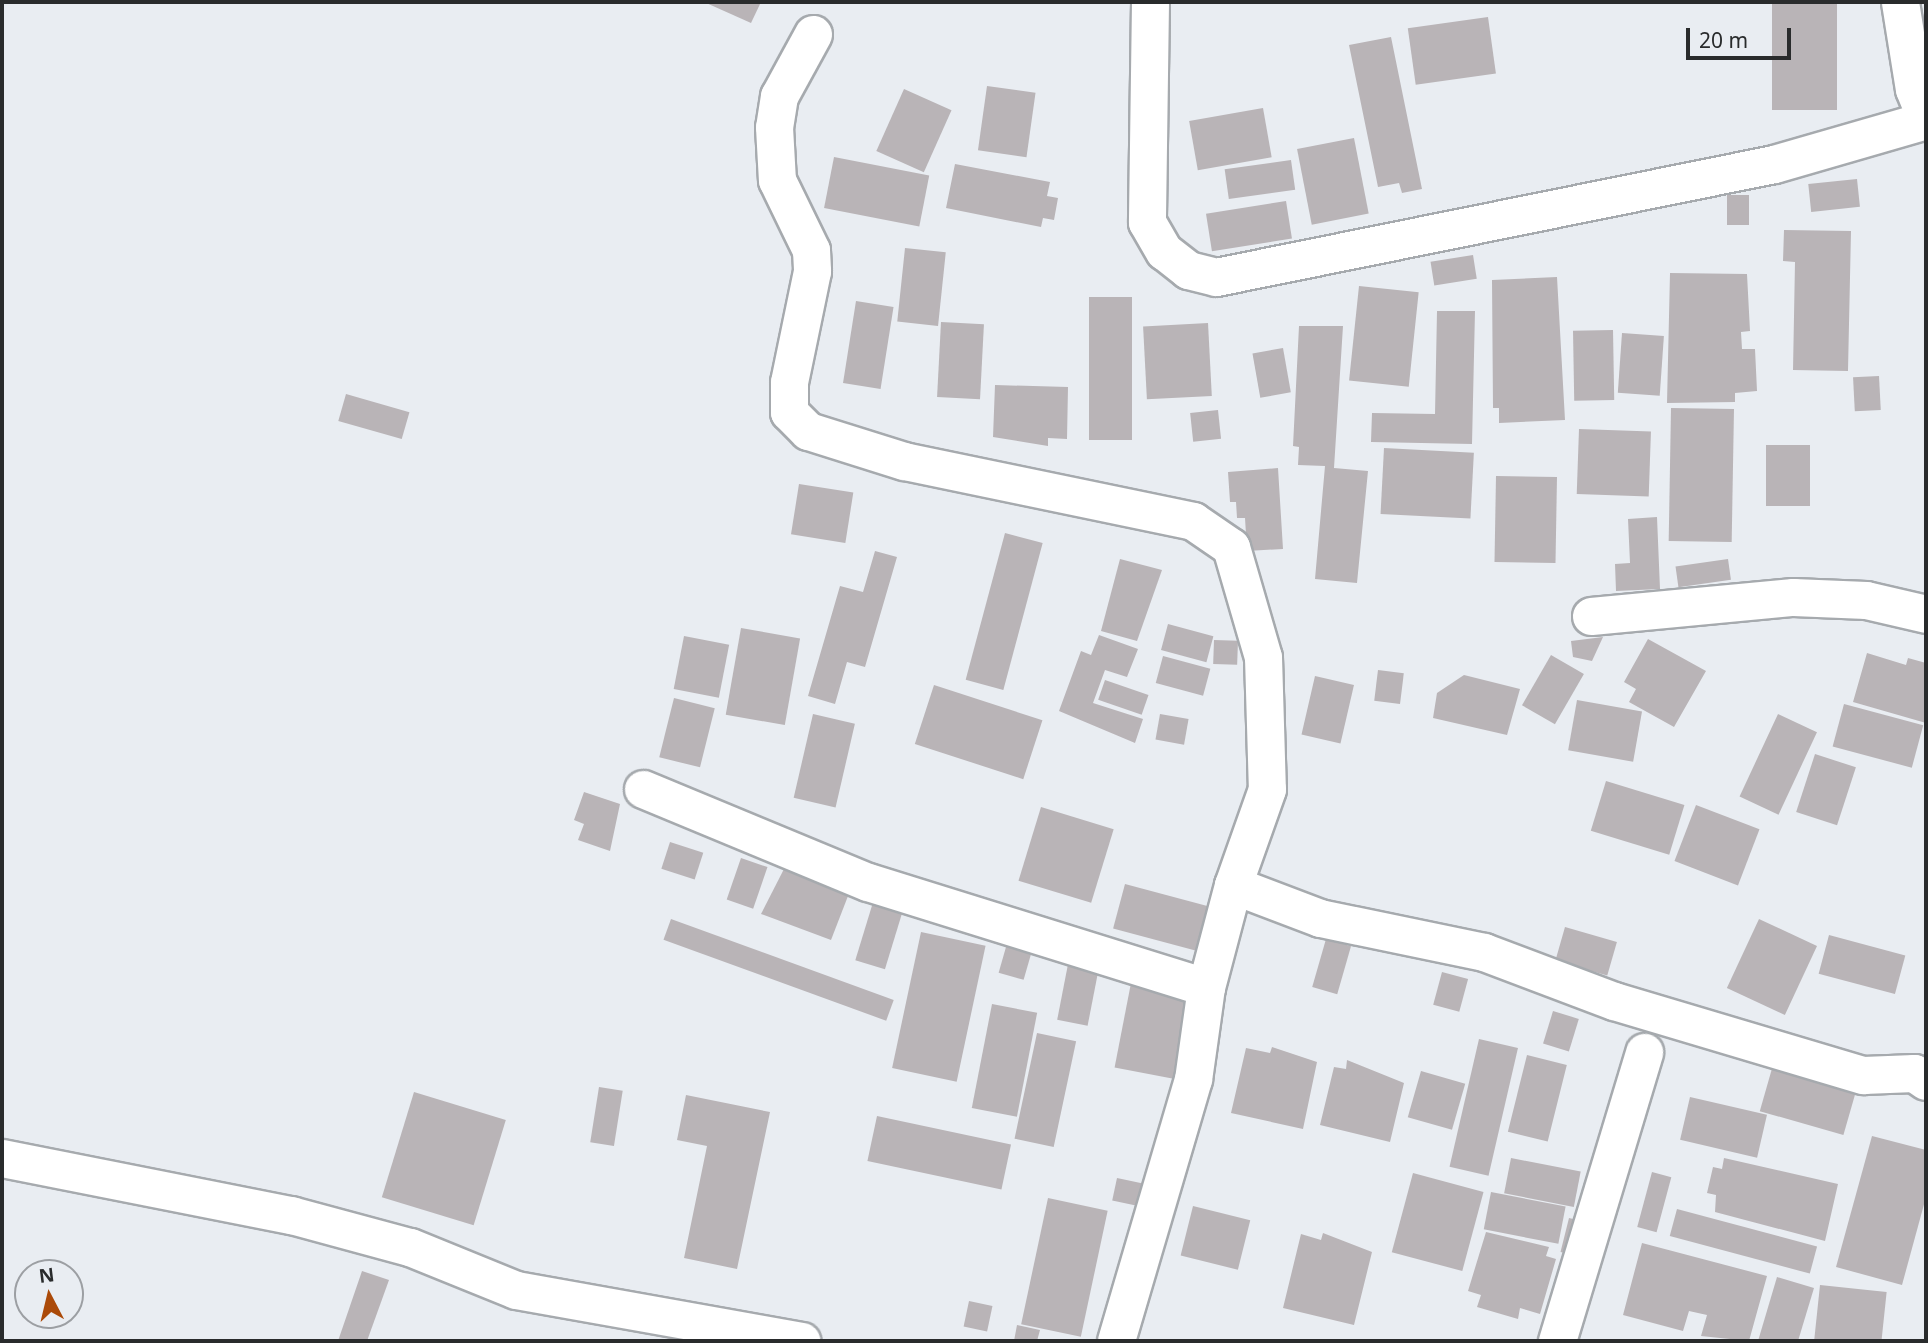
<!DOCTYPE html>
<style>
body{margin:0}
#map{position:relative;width:1928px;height:1343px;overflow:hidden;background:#e9edf2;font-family:"Noto Sans",sans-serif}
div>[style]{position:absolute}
.building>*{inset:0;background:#b9b4b7;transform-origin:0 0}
.roads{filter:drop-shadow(2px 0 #a6aaae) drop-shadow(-2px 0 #a6aaae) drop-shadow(0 2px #a6aaae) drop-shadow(0 -2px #a6aaae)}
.street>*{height:37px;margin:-18.5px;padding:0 18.5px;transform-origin:18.5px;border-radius:18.5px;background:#fff}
span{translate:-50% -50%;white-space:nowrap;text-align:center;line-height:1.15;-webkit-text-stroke:7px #e9edf2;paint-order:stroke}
.frame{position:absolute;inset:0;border:4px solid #292b2c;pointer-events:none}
.north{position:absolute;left:14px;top:1259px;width:70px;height:70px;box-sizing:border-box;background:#e9edf2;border:2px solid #9c9fa3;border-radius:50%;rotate:353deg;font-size:19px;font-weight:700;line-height:28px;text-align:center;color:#292b2c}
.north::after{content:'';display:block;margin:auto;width:24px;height:32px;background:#ab4a09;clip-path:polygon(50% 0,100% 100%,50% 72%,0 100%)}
.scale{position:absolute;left:1686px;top:28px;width:105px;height:32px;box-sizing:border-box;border:4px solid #292b2c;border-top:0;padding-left:9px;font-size:21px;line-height:24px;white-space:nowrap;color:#292b2c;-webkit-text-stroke:5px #e9edf2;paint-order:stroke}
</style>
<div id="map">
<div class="building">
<div style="clip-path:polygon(704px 2px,761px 2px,751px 23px)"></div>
<div style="left:1772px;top:2px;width:65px;height:108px"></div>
<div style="left:1488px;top:17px;width:57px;height:81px;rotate:82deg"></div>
<div style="clip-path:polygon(1391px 37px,1422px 189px,1402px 193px,1399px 183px,1378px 187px,1349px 45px)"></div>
<div style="left:987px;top:86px;width:49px;height:65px;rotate:8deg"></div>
<div style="left:904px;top:89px;width:52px;height:68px;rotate:24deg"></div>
<div style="left:1263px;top:108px;width:50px;height:75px;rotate:80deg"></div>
<div style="left:1354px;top:138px;width:77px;height:58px;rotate:79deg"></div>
<div style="left:834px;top:157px;width:97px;height:52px;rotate:11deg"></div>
<div style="left:1291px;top:160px;width:30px;height:67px;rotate:82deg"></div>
<div style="clip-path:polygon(955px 164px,1050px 182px,1047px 196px,1058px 198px,1054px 220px,1043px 218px,1041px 227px,946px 208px)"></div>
<div style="left:1857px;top:179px;width:28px;height:49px;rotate:84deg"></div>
<div style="left:1727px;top:195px;width:22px;height:30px"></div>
<div style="left:1286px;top:201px;width:38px;height:81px;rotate:81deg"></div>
<div style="clip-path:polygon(1784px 230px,1851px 231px,1848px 371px,1793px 370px,1795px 262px,1783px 261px)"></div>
<div style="left:905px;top:248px;width:41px;height:74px;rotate:6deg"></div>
<div style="left:1473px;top:255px;width:24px;height:43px;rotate:81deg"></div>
<div style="clip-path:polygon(1670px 273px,1747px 274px,1750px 331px,1741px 332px,1742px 349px,1755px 349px,1757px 391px,1735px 393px,1735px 402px,1667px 403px)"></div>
<div style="clip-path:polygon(1557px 277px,1565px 420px,1499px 423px,1499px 408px,1493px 408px,1492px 280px)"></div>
<div style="left:1359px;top:286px;width:60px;height:95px;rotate:6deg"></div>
<div style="left:1089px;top:297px;width:43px;height:143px"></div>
<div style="left:856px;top:301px;width:38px;height:83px;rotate:9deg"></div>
<div style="clip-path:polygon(1437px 311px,1475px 311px,1472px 444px,1371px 442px,1372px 413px,1435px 414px)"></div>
<div style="left:941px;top:322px;width:43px;height:75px;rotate:3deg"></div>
<div style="left:1208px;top:323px;width:73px;height:65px;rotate:87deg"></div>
<div style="clip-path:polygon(1299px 326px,1343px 326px,1334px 468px,1368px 471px,1357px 583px,1315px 579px,1325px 466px,1298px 465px,1299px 447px,1293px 446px)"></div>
<div style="left:1613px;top:330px;width:70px;height:40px;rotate:89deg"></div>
<div style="left:1622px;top:333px;width:42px;height:60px;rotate:4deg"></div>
<div style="left:1283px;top:348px;width:45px;height:31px;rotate:80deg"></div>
<div style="left:1879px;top:376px;width:34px;height:26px;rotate:87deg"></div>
<div style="clip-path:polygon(995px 385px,1068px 387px,1067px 439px,1048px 438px,1048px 446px,993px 437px)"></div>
<div style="left:346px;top:394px;width:66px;height:28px;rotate:16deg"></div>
<div style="left:1671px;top:408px;width:63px;height:133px;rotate:1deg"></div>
<div style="left:1218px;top:410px;width:29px;height:28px;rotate:84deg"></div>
<div style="left:1579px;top:429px;width:72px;height:65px;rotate:2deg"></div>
<div style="left:1766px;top:445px;width:44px;height:61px"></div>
<div style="left:1384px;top:448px;width:90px;height:66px;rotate:3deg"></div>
<div style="clip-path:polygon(1278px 468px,1283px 549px,1247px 551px,1245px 518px,1237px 518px,1236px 502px,1230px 502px,1228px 472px)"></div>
<div style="left:1496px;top:476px;width:61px;height:86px;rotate:1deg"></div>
<div style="left:799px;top:484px;width:55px;height:51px;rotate:9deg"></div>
<div style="clip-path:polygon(1657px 517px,1660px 589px,1616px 591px,1615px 564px,1630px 563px,1628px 519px)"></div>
<div style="left:1005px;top:533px;width:39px;height:152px;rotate:15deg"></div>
<div style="clip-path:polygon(875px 551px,897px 557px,865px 667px,847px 662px,835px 704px,808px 696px,840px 586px,863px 592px)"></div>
<div style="clip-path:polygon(1120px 559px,1162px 570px,1137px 641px,1101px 631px)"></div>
<div style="left:1728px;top:559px;width:21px;height:53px;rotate:82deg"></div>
<div style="left:1168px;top:624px;width:47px;height:27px;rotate:15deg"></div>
<div style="left:741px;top:628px;width:60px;height:88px;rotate:10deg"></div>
<div style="clip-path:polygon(1099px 635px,1138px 649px,1127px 677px,1105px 670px,1093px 703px,1143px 719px,1135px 743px,1059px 711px,1081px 651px,1091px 655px)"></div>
<div style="left:684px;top:636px;width:46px;height:54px;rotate:11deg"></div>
<div style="clip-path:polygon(1603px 637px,1592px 661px,1573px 657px,1571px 641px)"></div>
<div style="clip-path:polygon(1648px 639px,1706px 671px,1674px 727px,1629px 702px,1636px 689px,1624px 682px)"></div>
<div style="left:1214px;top:640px;width:24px;height:24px;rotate:2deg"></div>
<div style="clip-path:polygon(1867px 653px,1906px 665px,1908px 658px,1926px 663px,1926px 723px,1853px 702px)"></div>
<div style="left:1551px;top:655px;width:38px;height:58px;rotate:30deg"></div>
<div style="left:1163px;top:656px;width:49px;height:28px;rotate:15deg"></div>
<div style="left:1378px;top:670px;width:26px;height:31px;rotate:7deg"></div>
<div style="clip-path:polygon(1464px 675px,1520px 689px,1507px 735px,1433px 718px,1437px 693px)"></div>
<div style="left:1315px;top:676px;width:40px;height:60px;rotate:13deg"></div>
<div style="left:1105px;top:680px;width:46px;height:21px;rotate:19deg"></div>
<div style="left:934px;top:685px;width:114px;height:62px;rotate:18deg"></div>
<div style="left:674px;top:698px;width:42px;height:61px;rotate:14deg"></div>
<div style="left:1577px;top:700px;width:66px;height:51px;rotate:10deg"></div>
<div style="left:1844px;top:704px;width:82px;height:44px;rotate:15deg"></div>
<div style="left:813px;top:714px;width:43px;height:86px;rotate:13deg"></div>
<div style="left:1160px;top:714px;width:29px;height:26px;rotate:10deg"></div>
<div style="left:1778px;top:714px;width:43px;height:91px;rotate:25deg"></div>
<div style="left:1815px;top:754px;width:43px;height:61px;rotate:18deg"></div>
<div style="left:1606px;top:781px;width:82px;height:52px;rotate:17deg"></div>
<div style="clip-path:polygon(584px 792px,620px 804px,610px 851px,578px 840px,584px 824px,574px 820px)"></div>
<div style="left:1696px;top:805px;width:68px;height:60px;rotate:21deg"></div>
<div style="left:1041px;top:807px;width:76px;height:77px;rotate:17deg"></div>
<div style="left:670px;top:842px;width:35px;height:28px;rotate:18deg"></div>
<div style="left:741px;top:858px;width:28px;height:44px;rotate:19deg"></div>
<div style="clip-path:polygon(785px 867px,848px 896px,831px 940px,761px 914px)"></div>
<div style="left:1125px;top:884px;width:90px;height:46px;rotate:15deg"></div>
<div style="left:874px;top:899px;width:31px;height:64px;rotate:17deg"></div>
<div style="left:671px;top:919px;width:237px;height:22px;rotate:20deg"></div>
<div style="left:1759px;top:919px;width:64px;height:76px;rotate:25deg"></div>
<div style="left:1565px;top:927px;width:54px;height:35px;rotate:16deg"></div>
<div style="left:921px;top:932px;width:66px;height:139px;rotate:12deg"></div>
<div style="left:1829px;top:935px;width:79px;height:40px;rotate:15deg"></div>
<div style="left:1326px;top:939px;width:26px;height:50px;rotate:16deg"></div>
<div style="left:1008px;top:940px;width:26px;height:34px;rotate:16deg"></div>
<div style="left:1069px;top:959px;width:31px;height:62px;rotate:11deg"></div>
<div style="left:1442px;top:972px;width:27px;height:34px;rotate:15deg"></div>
<div style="left:1131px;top:983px;width:60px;height:86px;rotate:11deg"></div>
<div style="left:992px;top:1004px;width:46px;height:106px;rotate:11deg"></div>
<div style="left:1553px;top:1011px;width:27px;height:34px;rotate:17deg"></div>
<div style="left:1037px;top:1033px;width:40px;height:108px;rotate:12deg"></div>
<div style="left:1479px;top:1039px;width:40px;height:131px;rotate:13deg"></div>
<div style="clip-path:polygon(1272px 1047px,1317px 1062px,1303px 1129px,1231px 1113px,1246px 1048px,1270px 1053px)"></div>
<div style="left:1527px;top:1055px;width:41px;height:79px;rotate:14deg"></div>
<div style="clip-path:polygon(1347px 1060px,1404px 1083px,1390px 1142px,1320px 1125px,1334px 1067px,1346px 1069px)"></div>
<div style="left:1773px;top:1065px;width:87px;height:48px;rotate:16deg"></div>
<div style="left:1421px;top:1071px;width:46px;height:48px;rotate:16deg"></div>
<div style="left:599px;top:1087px;width:24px;height:56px;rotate:9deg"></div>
<div style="left:414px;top:1092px;width:96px;height:110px;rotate:17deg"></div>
<div style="clip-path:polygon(686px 1095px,770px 1112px,737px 1269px,684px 1258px,707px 1146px,677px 1140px)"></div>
<div style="left:1690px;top:1097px;width:79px;height:44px;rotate:13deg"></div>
<div style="left:877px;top:1116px;width:137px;height:46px;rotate:12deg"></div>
<div style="clip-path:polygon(1872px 1136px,1926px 1150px,1926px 1197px,1902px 1285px,1836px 1267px)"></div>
<div style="left:1511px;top:1158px;width:71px;height:36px;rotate:11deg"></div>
<div style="clip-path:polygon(1724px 1158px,1838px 1184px,1825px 1241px,1715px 1212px,1716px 1195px,1707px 1193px,1713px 1167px,1722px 1169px)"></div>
<div style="left:1652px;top:1172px;width:20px;height:57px;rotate:15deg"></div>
<div style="left:1413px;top:1173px;width:73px;height:82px;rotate:15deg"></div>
<div style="left:1117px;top:1178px;width:35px;height:23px;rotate:12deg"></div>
<div style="left:1491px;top:1192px;width:76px;height:38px;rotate:11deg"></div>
<div style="left:1048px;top:1198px;width:61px;height:129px;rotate:12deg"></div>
<div style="left:1193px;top:1206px;width:59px;height:51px;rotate:14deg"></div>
<div style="left:1677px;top:1209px;width:145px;height:28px;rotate:15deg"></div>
<div style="left:1569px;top:1218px;width:16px;height:35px;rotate:14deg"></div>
<div style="clip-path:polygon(1486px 1232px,1549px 1247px,1546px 1256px,1556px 1259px,1540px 1314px,1520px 1308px,1518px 1319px,1477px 1307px,1481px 1295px,1468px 1291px)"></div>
<div style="clip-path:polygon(1323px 1233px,1372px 1252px,1354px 1325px,1283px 1308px,1301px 1234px,1321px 1240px)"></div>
<div style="clip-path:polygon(1642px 1243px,1767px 1276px,1749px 1341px,1701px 1336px,1707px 1315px,1689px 1311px,1683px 1331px,1623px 1315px)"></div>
<div style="clip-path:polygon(362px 1271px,389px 1280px,367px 1341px,338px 1341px)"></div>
<div style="clip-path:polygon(1777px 1277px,1814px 1288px,1798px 1341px,1758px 1341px)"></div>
<div style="left:1820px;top:1285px;width:67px;height:56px;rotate:6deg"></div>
<div style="left:969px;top:1301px;width:24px;height:26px;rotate:12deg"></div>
<div style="clip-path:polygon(1017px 1325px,1040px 1330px,1037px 1341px,1014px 1341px)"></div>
</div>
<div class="roads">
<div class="street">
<div style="left:1150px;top:2px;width:220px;rotate:90.8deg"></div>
<div style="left:1147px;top:222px;width:34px;rotate:60deg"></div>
<div style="left:1164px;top:251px;width:31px;rotate:38deg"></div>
<div style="left:1188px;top:270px;width:29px;rotate:14deg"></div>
<div style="left:1216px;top:277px;width:569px;rotate:-11.45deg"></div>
<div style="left:1774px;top:164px;width:158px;rotate:-16.1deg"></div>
<div style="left:1900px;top:2px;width:88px;rotate:80.9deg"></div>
<div style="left:1914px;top:89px;width:31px;rotate:68deg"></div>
<div style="left:813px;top:34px;width:71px;rotate:118.7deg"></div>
<div style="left:779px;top:96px;width:31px;rotate:99deg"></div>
<div style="left:774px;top:127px;width:53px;rotate:86.8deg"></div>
<div style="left:777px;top:180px;width:78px;rotate:64.1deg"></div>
<div style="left:811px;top:250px;width:21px;rotate:87deg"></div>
<div style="left:812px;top:271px;width:113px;rotate:101.7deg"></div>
<div style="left:789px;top:382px;width:30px;rotate:90deg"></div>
<div style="left:789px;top:412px;width:27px;rotate:45deg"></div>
<div style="left:808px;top:431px;width:101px;rotate:17.4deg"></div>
<div style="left:904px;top:461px;width:295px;rotate:11.7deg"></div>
<div style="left:1193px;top:521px;width:46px;rotate:34.4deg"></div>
<div style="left:1231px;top:547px;width:115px;rotate:73.8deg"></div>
<div style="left:1263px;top:657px;width:132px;rotate:88.3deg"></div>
<div style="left:1267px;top:789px;width:102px;rotate:109.5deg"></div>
<div style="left:1233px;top:885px;width:106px;rotate:104.8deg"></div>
<div style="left:1206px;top:987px;width:93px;rotate:98deg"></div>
<div style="left:1193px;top:1079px;width:273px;rotate:106.4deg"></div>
<div style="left:1591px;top:616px;width:203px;rotate:-5.4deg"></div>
<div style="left:1793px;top:597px;width:73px;rotate:2.4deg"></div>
<div style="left:1866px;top:600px;width:62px;rotate:13.1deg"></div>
<div style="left:643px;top:789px;width:243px;rotate:22.5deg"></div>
<div style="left:868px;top:882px;width:354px;rotate:17.3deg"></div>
<div style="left:1233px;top:885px;width:93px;rotate:20.8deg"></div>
<div style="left:1320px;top:918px;width:167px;rotate:11.7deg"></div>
<div style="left:1484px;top:952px;width:139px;rotate:20.7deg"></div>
<div style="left:1614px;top:1001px;width:260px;rotate:16.6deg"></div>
<div style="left:1863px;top:1075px;width:51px;rotate:-2.2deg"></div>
<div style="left:1914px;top:1073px;width:14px;rotate:34deg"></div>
<div style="left:2px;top:1158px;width:295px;rotate:11.2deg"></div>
<div style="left:291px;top:1215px;width:123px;rotate:15.1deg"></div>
<div style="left:410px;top:1247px;width:114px;rotate:22.1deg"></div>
<div style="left:516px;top:1290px;width:290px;rotate:10.1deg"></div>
<div style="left:1557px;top:1341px;width:302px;rotate:-73.2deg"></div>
</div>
</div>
<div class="frame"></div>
<div class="north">N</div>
<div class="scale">20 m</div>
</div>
